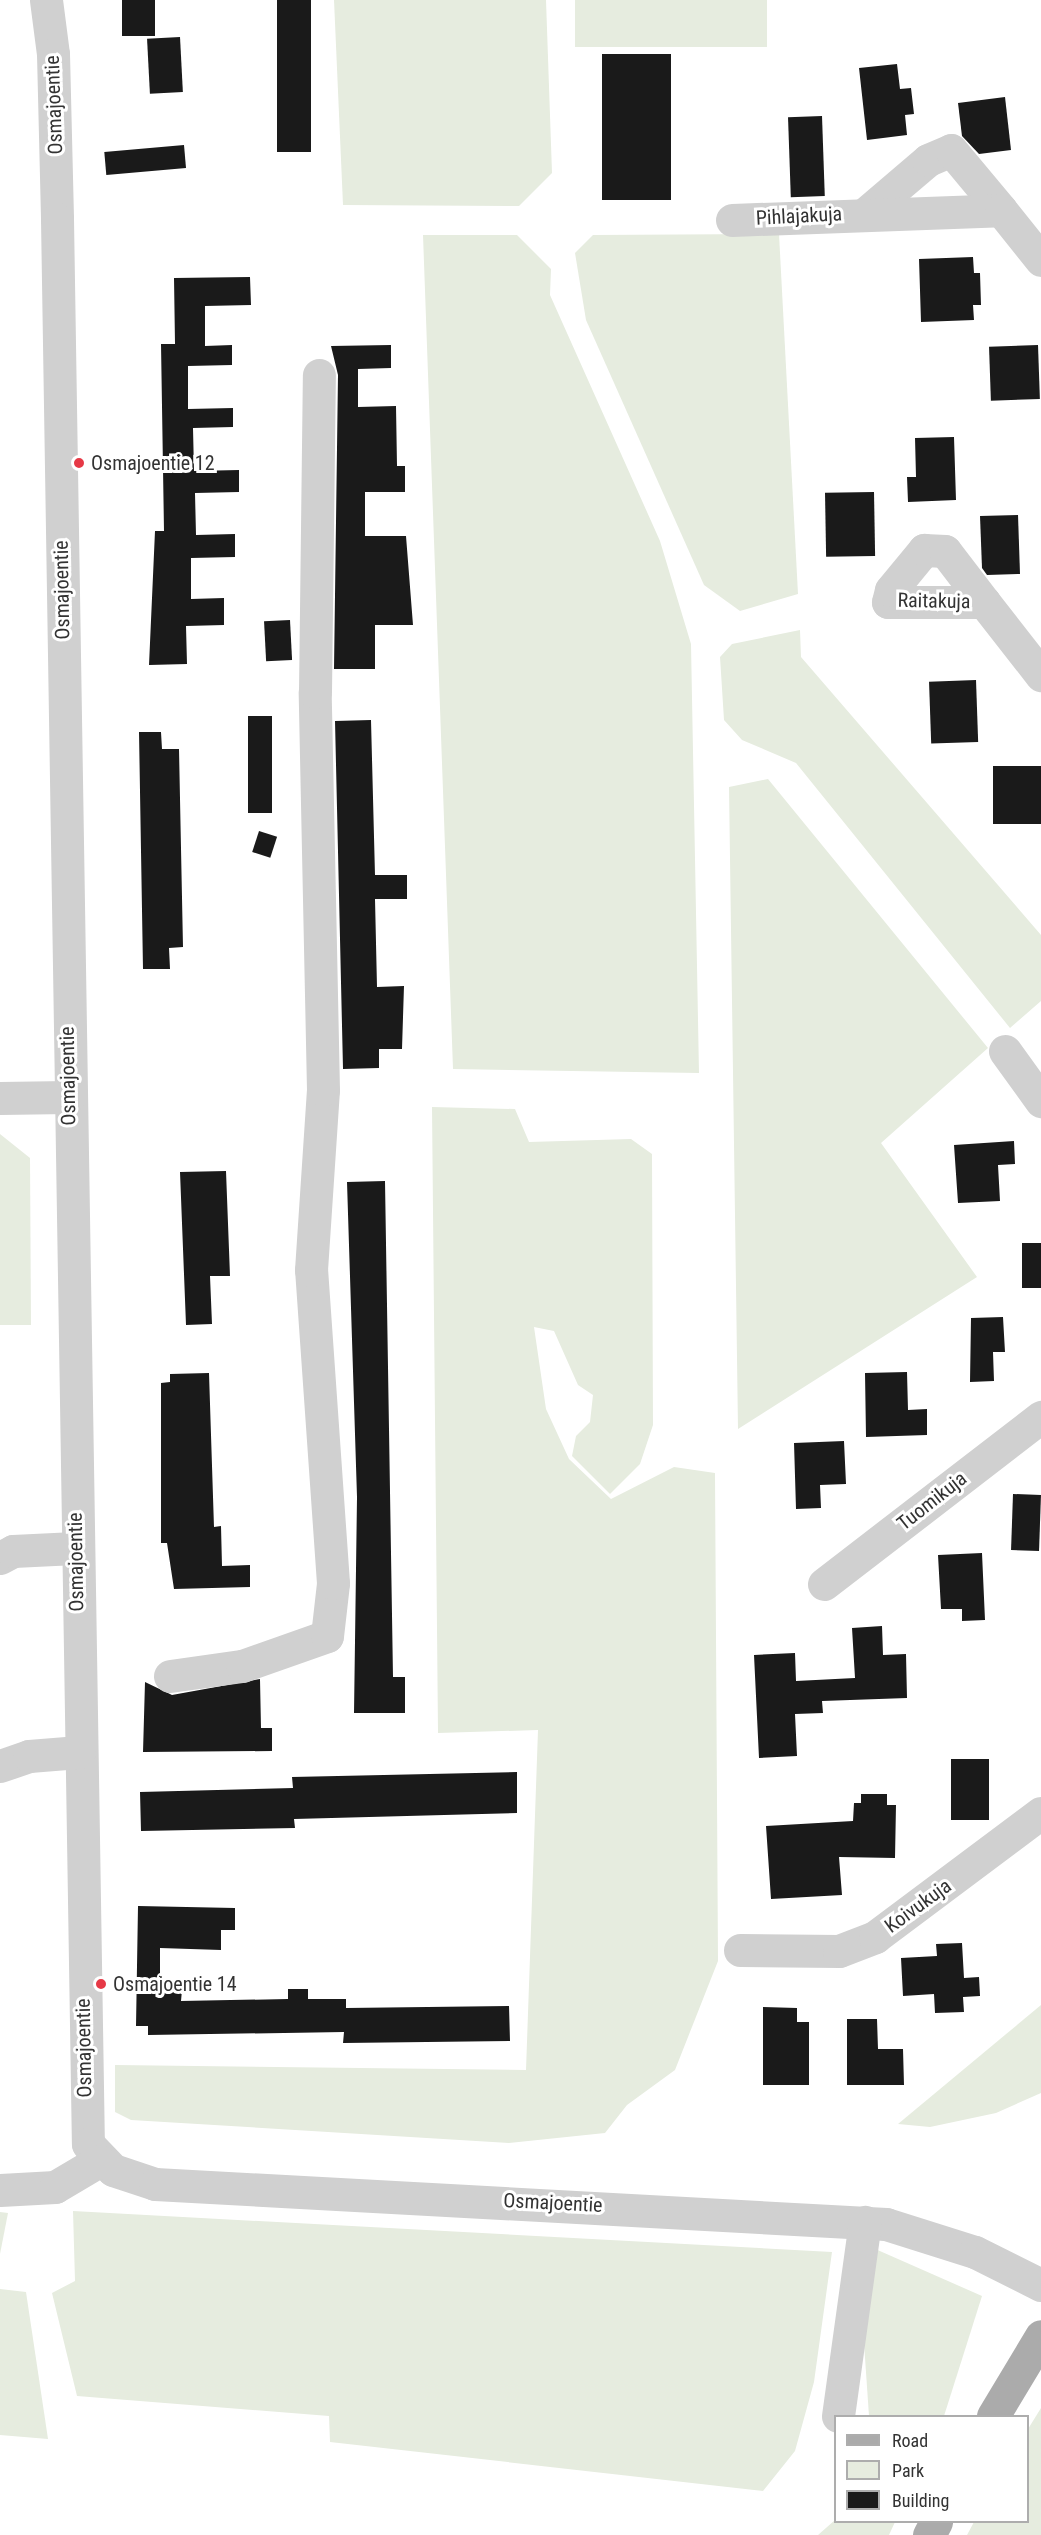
<!DOCTYPE html>
<style>
body{margin:0}
#map{position:relative;width:1041px;height:2535px;overflow:hidden;background:#fff;font-family:"Roboto Condensed",sans-serif}
div>[style]{position:absolute}
.green>*{inset:0;background:#e6ecdf;transform-origin:0 0}
.building>*{inset:0;background:#1a1a1a;transform-origin:0 0}
.minor>*{height:33px;margin:-16.5px;padding:0 16.5px;transform-origin:16.5px;border-radius:16.5px;background:#d0d0d0}
.major>*{height:33px;margin:-16.5px;padding:0 16.5px;transform-origin:16.5px;border-radius:16.5px;background:#ababab}
.dots>*{width:16px;height:16px;translate:-50% -50%;box-sizing:border-box;border:3px solid #fff;border-radius:50%}
span{translate:-50% -50%;white-space:nowrap;text-align:center;line-height:1.15;-webkit-text-stroke:6px #fff;paint-order:stroke}
.street-label{font-size:20px;color:#333}
.poi-label{font-size:20px;color:#333}
.left{translate:0 -50%;text-align:left}
.legend{position:absolute;left:834px;top:2415px;width:195px;height:108px;box-sizing:border-box;background:#fff;border:2px solid #adadad;margin:0;padding:8px 10px;list-style:none;font-size:18px;color:#333}
.legend li{display:flex;align-items:center;gap:12px;height:30px}
.legend b{width:30px;border:2px solid #adadad}
</style>
<div id="map">
<div class="green">
<div style="clip-path:polygon(334px 0,546px 0,552px 173px,519px 206px,343px 205px)"></div>
<div style="left:575px;top:0;width:192px;height:47px"></div>
<div style="clip-path:polygon(779px 234px,798px 594px,740px 611px,704px 585px,586px 320px,575px 253px,593px 235px)"></div>
<div style="clip-path:polygon(423px 235px,517px 235px,551px 269px,550px 295px,660px 541px,691px 644px,699px 1073px,453px 1069px)"></div>
<div style="clip-path:polygon(800px 630px,801px 657px,1041px 935px,1041px 1001px,1010px 1028px,796px 763px,742px 740px,724px 720px,720px 657px,732px 644px)"></div>
<div style="clip-path:polygon(768px 779px,988px 1048px,881px 1143px,977px 1277px,738px 1429px,729px 787px)"></div>
<div style="clip-path:polygon(432px 1107px,515px 1109px,529px 1142px,631px 1139px,652px 1154px,653px 1425px,640px 1464px,610px 1494px,572px 1456px,576px 1436px,590px 1422px,593px 1395px,578px 1385px,554px 1331px,534px 1327px,546px 1409px,569px 1459px,611px 1499px,674px 1467px,715px 1473px,718px 1961px,675px 2070px,627px 2105px,605px 2133px,509px 2143px,131px 2120px,115px 2112px,115px 2065px,526px 2070px,538px 1730px,438px 1733px)"></div>
<div style="clip-path:polygon(0 1134px,30px 1158px,31px 1325px,0 1325px)"></div>
<div style="clip-path:polygon(1041px 2005px,1041px 2093px,996px 2113px,930px 2127px,898px 2124px)"></div>
<div style="clip-path:polygon(73px 2211px,832px 2252px,814px 2382px,795px 2451px,763px 2491px,330px 2442px,329px 2416px,77px 2396px,52px 2293px,75px 2281px)"></div>
<div style="clip-path:polygon(0 2212px,8px 2213px,0 2254px)"></div>
<div style="clip-path:polygon(873px 2248px,982px 2296px,944px 2416px,869px 2416px,859px 2270px)"></div>
<div style="clip-path:polygon(0 2289px,26px 2292px,48px 2439px,0 2435px)"></div>
<div style="clip-path:polygon(1041px 2408px,1041px 2535px,967px 2535px,974px 2522px,1028px 2522px,1028px 2429px)"></div>
<div style="clip-path:polygon(835px 2520px,836px 2522px,895px 2522px,889px 2535px,818px 2535px)"></div>
</div>
<div class="building">
<div style="left:122px;top:0;width:33px;height:36px"></div>
<div style="left:277px;top:0;width:34px;height:152px"></div>
<div style="left:180px;top:37px;width:55px;height:33px;rotate:87deg"></div>
<div style="left:602px;top:54px;width:69px;height:146px"></div>
<div style="clip-path:polygon(897px 64px,900px 89px,911px 88px,914px 114px,905px 115px,907px 135px,867px 140px,859px 68px)"></div>
<div style="clip-path:polygon(1005px 97px,1011px 150px,979px 154px,962px 136px,958px 103px)"></div>
<div style="left:822px;top:116px;width:80px;height:34px;rotate:88deg"></div>
<div style="left:184px;top:145px;width:23px;height:80px;rotate:85deg"></div>
<div style="clip-path:polygon(973px 257px,974px 273px,980px 273px,981px 305px,973px 305px,974px 320px,921px 322px,919px 259px)"></div>
<div style="clip-path:polygon(250px 277px,251px 305px,205px 306px,205px 346px,232px 345px,232px 365px,188px 366px,188px 409px,233px 408px,233px 427px,193px 428px,194px 471px,239px 470px,239px 492px,195px 493px,196px 535px,235px 534px,235px 557px,191px 558px,191px 599px,224px 598px,224px 625px,186px 626px,187px 664px,149px 665px,155px 531px,164px 531px,161px 344px,175px 344px,174px 278px)"></div>
<div style="clip-path:polygon(391px 345px,391px 368px,358px 369px,358px 407px,396px 406px,397px 466px,405px 466px,405px 492px,365px 492px,365px 536px,406px 536px,413px 625px,375px 625px,375px 669px,334px 669px,338px 375px,331px 346px)"></div>
<div style="left:1038px;top:345px;width:54px;height:49px;rotate:88deg"></div>
<div style="clip-path:polygon(954px 437px,956px 500px,908px 502px,907px 477px,916px 477px,915px 438px)"></div>
<div style="left:874px;top:492px;width:64px;height:49px;rotate:89deg"></div>
<div style="clip-path:polygon(1018px 515px,1020px 574px,987px 575px,982px 568px,980px 516px)"></div>
<div style="left:290px;top:620px;width:40px;height:26px;rotate:87deg"></div>
<div style="left:976px;top:680px;width:62px;height:47px;rotate:88deg"></div>
<div style="left:248px;top:716px;width:24px;height:97px"></div>
<div style="clip-path:polygon(371px 720px,375px 875px,407px 875px,407px 899px,375px 899px,377px 987px,404px 986px,402px 1049px,379px 1049px,379px 1068px,343px 1069px,335px 721px)"></div>
<div style="clip-path:polygon(139px 732px,161px 732px,162px 749px,179px 749px,183px 947px,169px 948px,170px 969px,143px 969px)"></div>
<div style="left:1041px;top:766px;width:58px;height:48px;rotate:90deg"></div>
<div style="left:259px;top:831px;width:19px;height:22px;rotate:18deg"></div>
<div style="clip-path:polygon(1014px 1141px,1015px 1164px,998px 1165px,1000px 1201px,958px 1203px,954px 1145px)"></div>
<div style="clip-path:polygon(226px 1171px,230px 1276px,210px 1276px,212px 1324px,186px 1325px,180px 1172px)"></div>
<div style="clip-path:polygon(385px 1181px,393px 1677px,405px 1677px,405px 1713px,354px 1713px,357px 1497px,347px 1182px)"></div>
<div style="left:1022px;top:1243px;width:19px;height:45px"></div>
<div style="clip-path:polygon(1003px 1317px,1005px 1352px,993px 1352px,994px 1381px,970px 1382px,971px 1318px)"></div>
<div style="clip-path:polygon(907px 1372px,908px 1410px,927px 1409px,927px 1435px,866px 1437px,865px 1373px)"></div>
<div style="clip-path:polygon(209px 1373px,214px 1527px,221px 1526px,222px 1566px,250px 1565px,250px 1587px,174px 1589px,167px 1543px,161px 1543px,161px 1383px,170px 1382px,170px 1374px)"></div>
<div style="clip-path:polygon(844px 1441px,846px 1484px,820px 1485px,821px 1508px,796px 1509px,794px 1443px)"></div>
<div style="left:1013px;top:1494px;width:28px;height:56px;rotate:2deg"></div>
<div style="clip-path:polygon(982px 1553px,985px 1620px,962px 1621px,962px 1609px,941px 1609px,938px 1555px)"></div>
<div style="clip-path:polygon(882px 1626px,883px 1655px,906px 1654px,907px 1698px,822px 1701px,823px 1713px,795px 1714px,797px 1756px,759px 1758px,754px 1655px,795px 1653px,796px 1681px,855px 1678px,852px 1628px)"></div>
<div style="clip-path:polygon(260px 1679px,261px 1728px,272px 1728px,272px 1751px,143px 1752px,145px 1682px,172px 1695px)"></div>
<div style="left:951px;top:1759px;width:38px;height:61px"></div>
<div style="clip-path:polygon(517px 1772px,517px 1813px,294px 1819px,295px 1828px,141px 1831px,140px 1792px,293px 1788px,292px 1777px)"></div>
<div style="clip-path:polygon(861px 1794px,887px 1794px,887px 1805px,896px 1805px,895px 1858px,839px 1857px,842px 1895px,771px 1899px,766px 1826px,853px 1821px,854px 1803px,861px 1803px)"></div>
<div style="clip-path:polygon(138px 1906px,235px 1908px,235px 1930px,221px 1930px,221px 1950px,160px 1948px,160px 1990px,182px 1990px,181px 2001px,288px 1999px,288px 1989px,308px 1989px,308px 1999px,346px 1999px,346px 2008px,509px 2006px,510px 2041px,343px 2043px,344px 2032px,148px 2035px,148px 2026px,136px 2026px)"></div>
<div style="clip-path:polygon(962px 1943px,964px 1978px,979px 1977px,980px 1996px,963px 1997px,964px 2012px,935px 2013px,934px 1994px,903px 1996px,901px 1958px,937px 1956px,936px 1944px)"></div>
<div style="clip-path:polygon(763px 2007px,797px 2008px,797px 2022px,809px 2022px,809px 2085px,763px 2085px)"></div>
<div style="clip-path:polygon(847px 2019px,877px 2019px,878px 2049px,903px 2049px,904px 2085px,847px 2085px)"></div>
</div>
<div class="minor">
<div style="left:46px;top:0;width:54px;rotate:82.6deg"></div>
<div style="left:53px;top:54px;width:165px;rotate:88.6deg"></div>
<div style="left:57px;top:219px;width:1925px;rotate:89.08deg"></div>
<div style="left:88px;top:2144px;width:36px;rotate:46deg"></div>
<div style="left:113px;top:2170px;width:44px;rotate:18.4deg"></div>
<div style="left:155px;top:2184px;width:732px;rotate:3.13deg"></div>
<div style="left:886px;top:2224px;width:93px;rotate:17.5deg"></div>
<div style="left:975px;top:2252px;width:74px;rotate:26.6deg"></div>
<div style="left:867px;top:212px;width:80px;rotate:-40.4deg"></div>
<div style="left:928px;top:160px;width:25px;rotate:-23deg"></div>
<div style="left:951px;top:150px;width:78px;rotate:50.2deg"></div>
<div style="left:732px;top:220px;width:269px;rotate:-2.1deg"></div>
<div style="left:1001px;top:210px;width:64px;rotate:51.3deg"></div>
<div style="left:984px;top:602px;width:96px;rotate:180deg"></div>
<div style="left:888px;top:602px;width:12px;rotate:-76deg"></div>
<div style="left:891px;top:590px;width:52px;rotate:-50.5deg"></div>
<div style="left:924px;top:550px;width:21px;rotate:3deg"></div>
<div style="left:945px;top:551px;width:64px;rotate:52.6deg"></div>
<div style="left:984px;top:602px;width:93px;rotate:52deg"></div>
<div style="left:1005px;top:1051px;width:62px;rotate:54.2deg"></div>
<div style="left:0;top:1098px;width:68px;rotate:-0.8deg"></div>
<div style="left:0;top:1558px;width:15px;rotate:-28deg"></div>
<div style="left:13px;top:1551px;width:62px;rotate:-2.8deg"></div>
<div style="left:824px;top:1584px;width:274px;rotate:-37.6deg"></div>
<div style="left:170px;top:1676px;width:73px;rotate:-7.9deg"></div>
<div style="left:242px;top:1666px;width:90px;rotate:-19.4deg"></div>
<div style="left:327px;top:1636px;width:53px;rotate:-83.5deg"></div>
<div style="left:333px;top:1583px;width:314px;rotate:-94deg"></div>
<div style="left:311px;top:1270px;width:180px;rotate:-86.2deg"></div>
<div style="left:323px;top:1090px;width:398px;rotate:-91.2deg"></div>
<div style="left:315px;top:692px;width:317px;rotate:-89.3deg"></div>
<div style="left:0;top:1766px;width:31px;rotate:-19deg"></div>
<div style="left:29px;top:1756px;width:50px;rotate:-4.6deg"></div>
<div style="left:740px;top:1950px;width:99px;rotate:0.6deg"></div>
<div style="left:839px;top:1951px;width:39px;rotate:-21deg"></div>
<div style="left:875px;top:1937px;width:207px;rotate:-36.8deg"></div>
<div style="left:0;top:2190px;width:55px;rotate:-3.1deg"></div>
<div style="left:55px;top:2187px;width:51px;rotate:-30.6deg"></div>
<div style="left:838px;top:2416px;width:196px;rotate:-82.1deg"></div>
</div>
<div class="major">
<div style="left:993px;top:2416px;width:93px;rotate:-59deg"></div>
<div style="left:929px;top:2535px;width:15px;rotate:-62deg"></div>
</div>
<div class="dots">
<div style="left:79px;top:463px;background:#e63946"></div>
<div style="left:101px;top:1984px;background:#e63946"></div>
</div>
<div class="street-label">
<span style="left:54px;top:105px;rotate:-92deg">Osmajoentie</span>
<span style="left:799px;top:216px;rotate:-3deg">Pihlajakuja</span>
<span style="left:62px;top:590px;rotate:-91deg">Osmajoentie</span>
<span style="left:934px;top:601px;rotate:1deg">Raitakuja</span>
<span style="left:68px;top:1076px;rotate:-91deg">Osmajoentie</span>
<span style="left:932px;top:1501px;rotate:-38deg">Tuomikuja</span>
<span style="left:76px;top:1562px;rotate:-91deg">Osmajoentie</span>
<span style="left:918px;top:1906px;rotate:-36deg">Koivukuja</span>
<span style="left:84px;top:2048px;rotate:-91deg">Osmajoentie</span>
<span style="left:553px;top:2203px;rotate:3deg">Osmajoentie</span>
</div>
<div class="poi-label">
<span class="left" style="left:91px;top:463px">Osmajoentie 12</span>
<span class="left" style="left:113px;top:1984px">Osmajoentie 14</span>
</div>
<ul class="legend">
<li><b style="height:8px;background:#ababab"></b>Road</li>
<li><b style="height:16px;background:#e6ecdf"></b>Park</li>
<li><b style="height:16px;background:#1a1a1a"></b>Building</li>
</ul>
</div>
